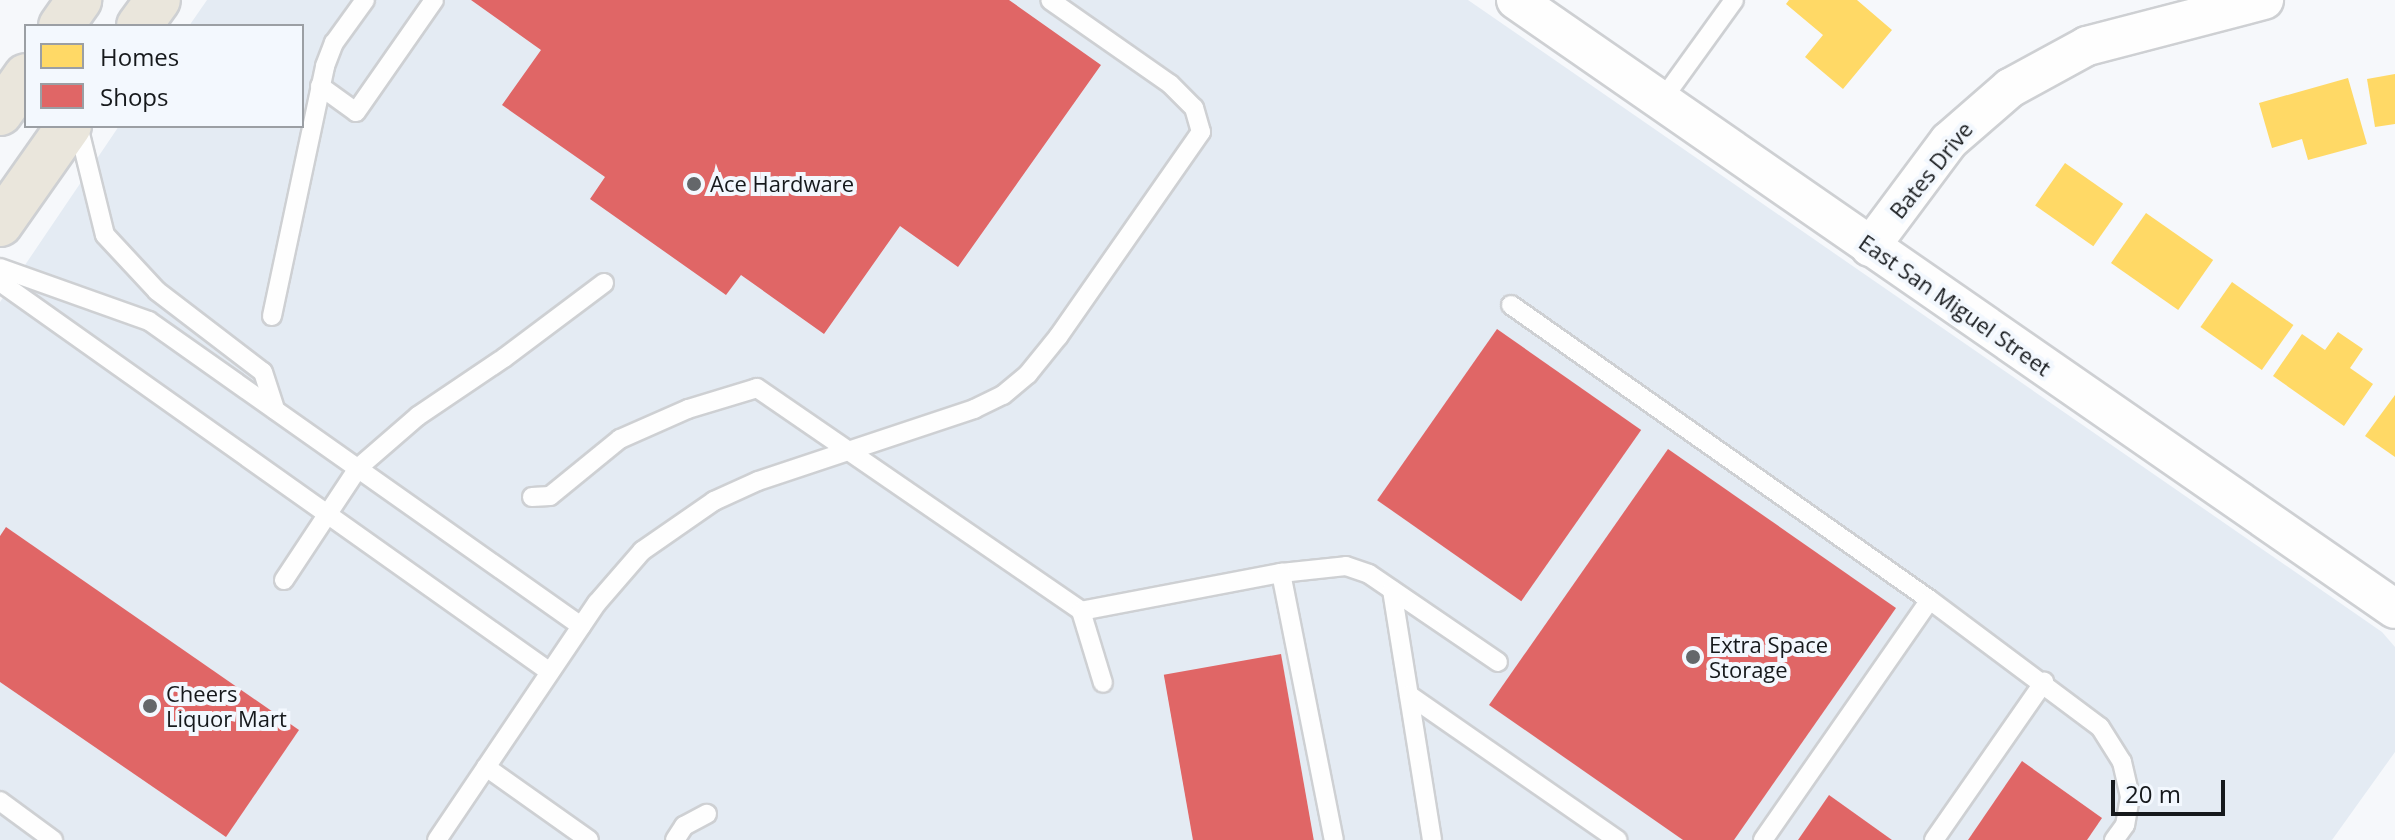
<!DOCTYPE html>
<style>
body{margin:0}
#map{position:relative;width:2395px;height:840px;overflow:hidden;background:#f6f8fb;font-family:"Open Sans",sans-serif}
div>[style]{position:absolute}
.built>*{inset:0;background:#e4ebf3}
.homes>*{inset:0;background:#ffd966;transform-origin:0 0}
.shops>*{inset:0;background:#e06666;transform-origin:0 0}
.roads{filter:drop-shadow(2px 0 #ced0d3) drop-shadow(-2px 0 #ced0d3) drop-shadow(0 2px #ced0d3) drop-shadow(0 -2px #ced0d3)}
.lane>*{height:18px;margin:-9px;padding:0 9px;transform-origin:9px;border-radius:9px;background:#fefefe}
.street>*{height:38px;margin:-19px;padding:0 19px;transform-origin:19px;border-radius:19px;background:#fefefe}
.primary>*{height:44px;margin:-22px;padding:0 22px;transform-origin:22px;border-radius:22px;background:#eae6dc}
.dots>*{width:22px;height:22px;translate:-50% -50%;box-sizing:border-box;border:4px solid #f3f8fe;border-radius:50%}
span{translate:-50% -50%;white-space:nowrap;text-align:center;line-height:1.15;-webkit-text-stroke:8px #f3f8fe;paint-order:stroke}
.street-label{font-size:22px;color:#16191c}
.poi-label{font-size:22px;color:#16191c}
.left{translate:0 -50%;text-align:left}
.legend{position:absolute;left:24px;top:24px;width:280px;height:104px;box-sizing:border-box;background:#f3f8fe;border:2px solid #9b9fa4;margin:0;padding:10px 14px;list-style:none;font-size:24px;color:#16191c}
.legend li{display:flex;align-items:center;gap:16px;height:40px}
.legend b{width:40px;border:2px solid #9b9fa4}
.scale{position:absolute;left:2111px;top:780px;width:114px;height:36px;box-sizing:border-box;border:4px solid #16191c;border-top:0;padding-left:10px;font-size:24px;line-height:28px;white-space:nowrap;color:#16191c;-webkit-text-stroke:6px #f3f8fe;paint-order:stroke}
</style>
<div id="map">
<div class="built">
<div style="clip-path:polygon(207px 0,1468px 0,2382px 632px,2395px 647px,2395px 752px,2332px 840px,0 840px,0 302px,119px 126px,302px 126px,302px 26px,189px 26px)"></div>
</div>
<div class="homes">
<div style="clip-path:polygon(1789px 0,1857px 0,1892px 30px,1843px 89px,1805px 57px,1823px 35px,1786px 4px)"></div>
<div style="clip-path:polygon(2395px 74px,2395px 124px,2375px 127px,2367px 79px)"></div>
<div style="clip-path:polygon(2348px 78px,2367px 144px,2308px 160px,2302px 139px,2272px 148px,2259px 103px)"></div>
<div style="left:2065px;top:163px;width:71px;height:52px;rotate:35deg"></div>
<div style="left:2146px;top:213px;width:82px;height:61px;rotate:35deg"></div>
<div style="left:2232px;top:282px;width:75px;height:55px;rotate:35deg"></div>
<div style="clip-path:polygon(2338px 332px,2363px 349px,2350px 368px,2373px 384px,2344px 426px,2273px 376px,2302px 334px,2325px 350px)"></div>
<div style="clip-path:polygon(2395px 395px,2395px 457px,2365px 436px)"></div>
</div>
<div class="shops">
<div style="clip-path:polygon(471px 0,1009px 0,1101px 65px,958px 267px,900px 226px,824px 334px,741px 275px,726px 295px,590px 199px,605px 177px,502px 105px,541px 50px)"></div>
<div style="left:1497px;top:329px;width:176px;height:209px;rotate:35deg"></div>
<div style="clip-path:polygon(1668px 449px,1896px 608px,1734px 840px,1683px 840px,1489px 705px)"></div>
<div style="clip-path:polygon(6px 527px,299px 730px,226px 837px,0 682px,0 536px)"></div>
<div style="left:1281px;top:654px;width:189px;height:119px;rotate:80deg"></div>
<div style="clip-path:polygon(2022px 761px,2102px 818px,2087px 840px,1968px 840px)"></div>
<div style="clip-path:polygon(1829px 795px,1892px 840px,1798px 840px)"></div>
</div>
<div class="roads">
<div class="lane">
<div style="left:320px;top:86px;width:44px;rotate:35.8deg"></div>
<div style="left:356px;top:112px;width:136px;rotate:-55.1deg"></div>
<div style="left:1662px;top:100px;width:123px;rotate:-54.2deg"></div>
<div style="left:78px;top:126px;width:112px;rotate:76.1deg"></div>
<div style="left:105px;top:235px;width:76px;rotate:47.1deg"></div>
<div style="left:157px;top:291px;width:133px;rotate:37.4deg"></div>
<div style="left:263px;top:372px;width:40px;rotate:72deg"></div>
<div style="left:0;top:268px;width:158px;rotate:19.6deg"></div>
<div style="left:149px;top:321px;width:529px;rotate:35.22deg"></div>
<div style="left:0;top:282px;width:674px;rotate:35.34deg"></div>
<div style="left:1511px;top:305px;width:512px;rotate:35.15deg"></div>
<div style="left:1930px;top:600px;width:212px;rotate:36.8deg"></div>
<div style="left:2100px;top:727px;width:41px;rotate:57.8deg"></div>
<div style="left:2122px;top:762px;width:36px;rotate:77deg"></div>
<div style="left:2130px;top:797px;width:28px;rotate:100deg"></div>
<div style="left:2125px;top:825px;width:19px;rotate:126deg"></div>
<div style="left:272px;top:316px;width:256px;rotate:-78deg"></div>
<div style="left:325px;top:66px;width:25px;rotate:-69deg"></div>
<div style="left:334px;top:43px;width:53px;rotate:-54.2deg"></div>
<div style="left:532px;top:497px;width:18px;rotate:-3deg"></div>
<div style="left:550px;top:496px;width:90px;rotate:-39.2deg"></div>
<div style="left:620px;top:439px;width:74px;rotate:-23.8deg"></div>
<div style="left:688px;top:409px;width:72px;rotate:-16.9deg"></div>
<div style="left:757px;top:388px;width:393px;rotate:34.5deg"></div>
<div style="left:1081px;top:611px;width:75px;rotate:73deg"></div>
<div style="left:1281px;top:573px;width:65px;rotate:-6.1deg"></div>
<div style="left:1346px;top:566px;width:24px;rotate:19deg"></div>
<div style="left:1369px;top:574px;width:156px;rotate:34.3deg"></div>
<div style="left:284px;top:580px;width:134px;rotate:-56.5deg"></div>
<div style="left:358px;top:468px;width:79px;rotate:-40.9deg"></div>
<div style="left:418px;top:416px;width:104px;rotate:-34deg"></div>
<div style="left:504px;top:358px;width:125px;rotate:-36.9deg"></div>
<div style="left:1392px;top:590px;width:253px;rotate:80.9deg"></div>
<div style="left:1081px;top:611px;width:204px;rotate:-10.8deg"></div>
<div style="left:1281px;top:573px;width:272px;rotate:78.8deg"></div>
<div style="left:1409px;top:695px;width:254px;rotate:34.8deg"></div>
<div style="left:486px;top:767px;width:126px;rotate:35.3deg"></div>
<div style="left:0;top:801px;width:66px;rotate:36.3deg"></div>
<div style="left:437px;top:840px;width:286px;rotate:-56deg"></div>
<div style="left:597px;top:603px;width:69px;rotate:-49.1deg"></div>
<div style="left:642px;top:551px;width:88px;rotate:-34.8deg"></div>
<div style="left:714px;top:501px;width:48px;rotate:-24.4deg"></div>
<div style="left:758px;top:481px;width:228px;rotate:-18.4deg"></div>
<div style="left:974px;top:409px;width:32px;rotate:-26deg"></div>
<div style="left:1003px;top:395px;width:33px;rotate:-40deg"></div>
<div style="left:1028px;top:374px;width:48px;rotate:-51deg"></div>
<div style="left:1058px;top:337px;width:250px;rotate:-55.1deg"></div>
<div style="left:1201px;top:132px;width:25px;rotate:-106deg"></div>
<div style="left:1194px;top:108px;width:34px;rotate:-135deg"></div>
<div style="left:1170px;top:84px;width:146px;rotate:-145deg"></div>
<div style="left:675px;top:840px;width:17px;rotate:-57deg"></div>
<div style="left:684px;top:826px;width:26px;rotate:-28deg"></div>
<div style="left:1763px;top:840px;width:292px;rotate:-55.2deg"></div>
<div style="left:1934px;top:840px;width:193px;rotate:-55.2deg"></div>
</div>
<div class="street">
<div style="left:1516px;top:0;width:1069px;rotate:34.72deg"></div>
<div style="left:1870px;top:247px;width:132px;rotate:-53.3deg"></div>
<div style="left:1949px;top:141px;width:81px;rotate:-41deg"></div>
<div style="left:2010px;top:88px;width:88px;rotate:-28.6deg"></div>
<div style="left:2087px;top:46px;width:183px;rotate:-14.6deg"></div>
</div>
<div class="primary">
<div style="left:61px;top:26px;width:32px;rotate:-55deg"></div>
<div style="left:139px;top:26px;width:32px;rotate:-54deg"></div>
<div style="left:0;top:113px;width:45px;rotate:-54.9deg"></div>
<div style="left:0;top:224px;width:120px;rotate:-54.9deg"></div>
</div>
</div>
<div class="dots">
<div style="left:694px;top:184px;background:#64676a"></div>
<div style="left:1693px;top:657px;background:#64676a"></div>
<div style="left:150px;top:706px;background:#64676a"></div>
</div>
<div class="street-label">
<span style="left:1931px;top:170px;rotate:-51deg">Bates Drive</span>
<span style="left:1955px;top:305px;rotate:35deg">East San Miguel Street</span>
</div>
<div class="poi-label">
<span class="left" style="left:710px;top:184px">Ace Hardware</span>
<span class="left" style="left:1709px;top:657px">Extra Space<br>Storage</span>
<span class="left" style="left:166px;top:706px">Cheers<br>Liquor Mart</span>
</div>
<ul class="legend">
<li><b style="height:22px;background:#ffd966"></b>Homes</li>
<li><b style="height:22px;background:#e06666"></b>Shops</li>
</ul>
<div class="scale">20 m</div>
</div>
